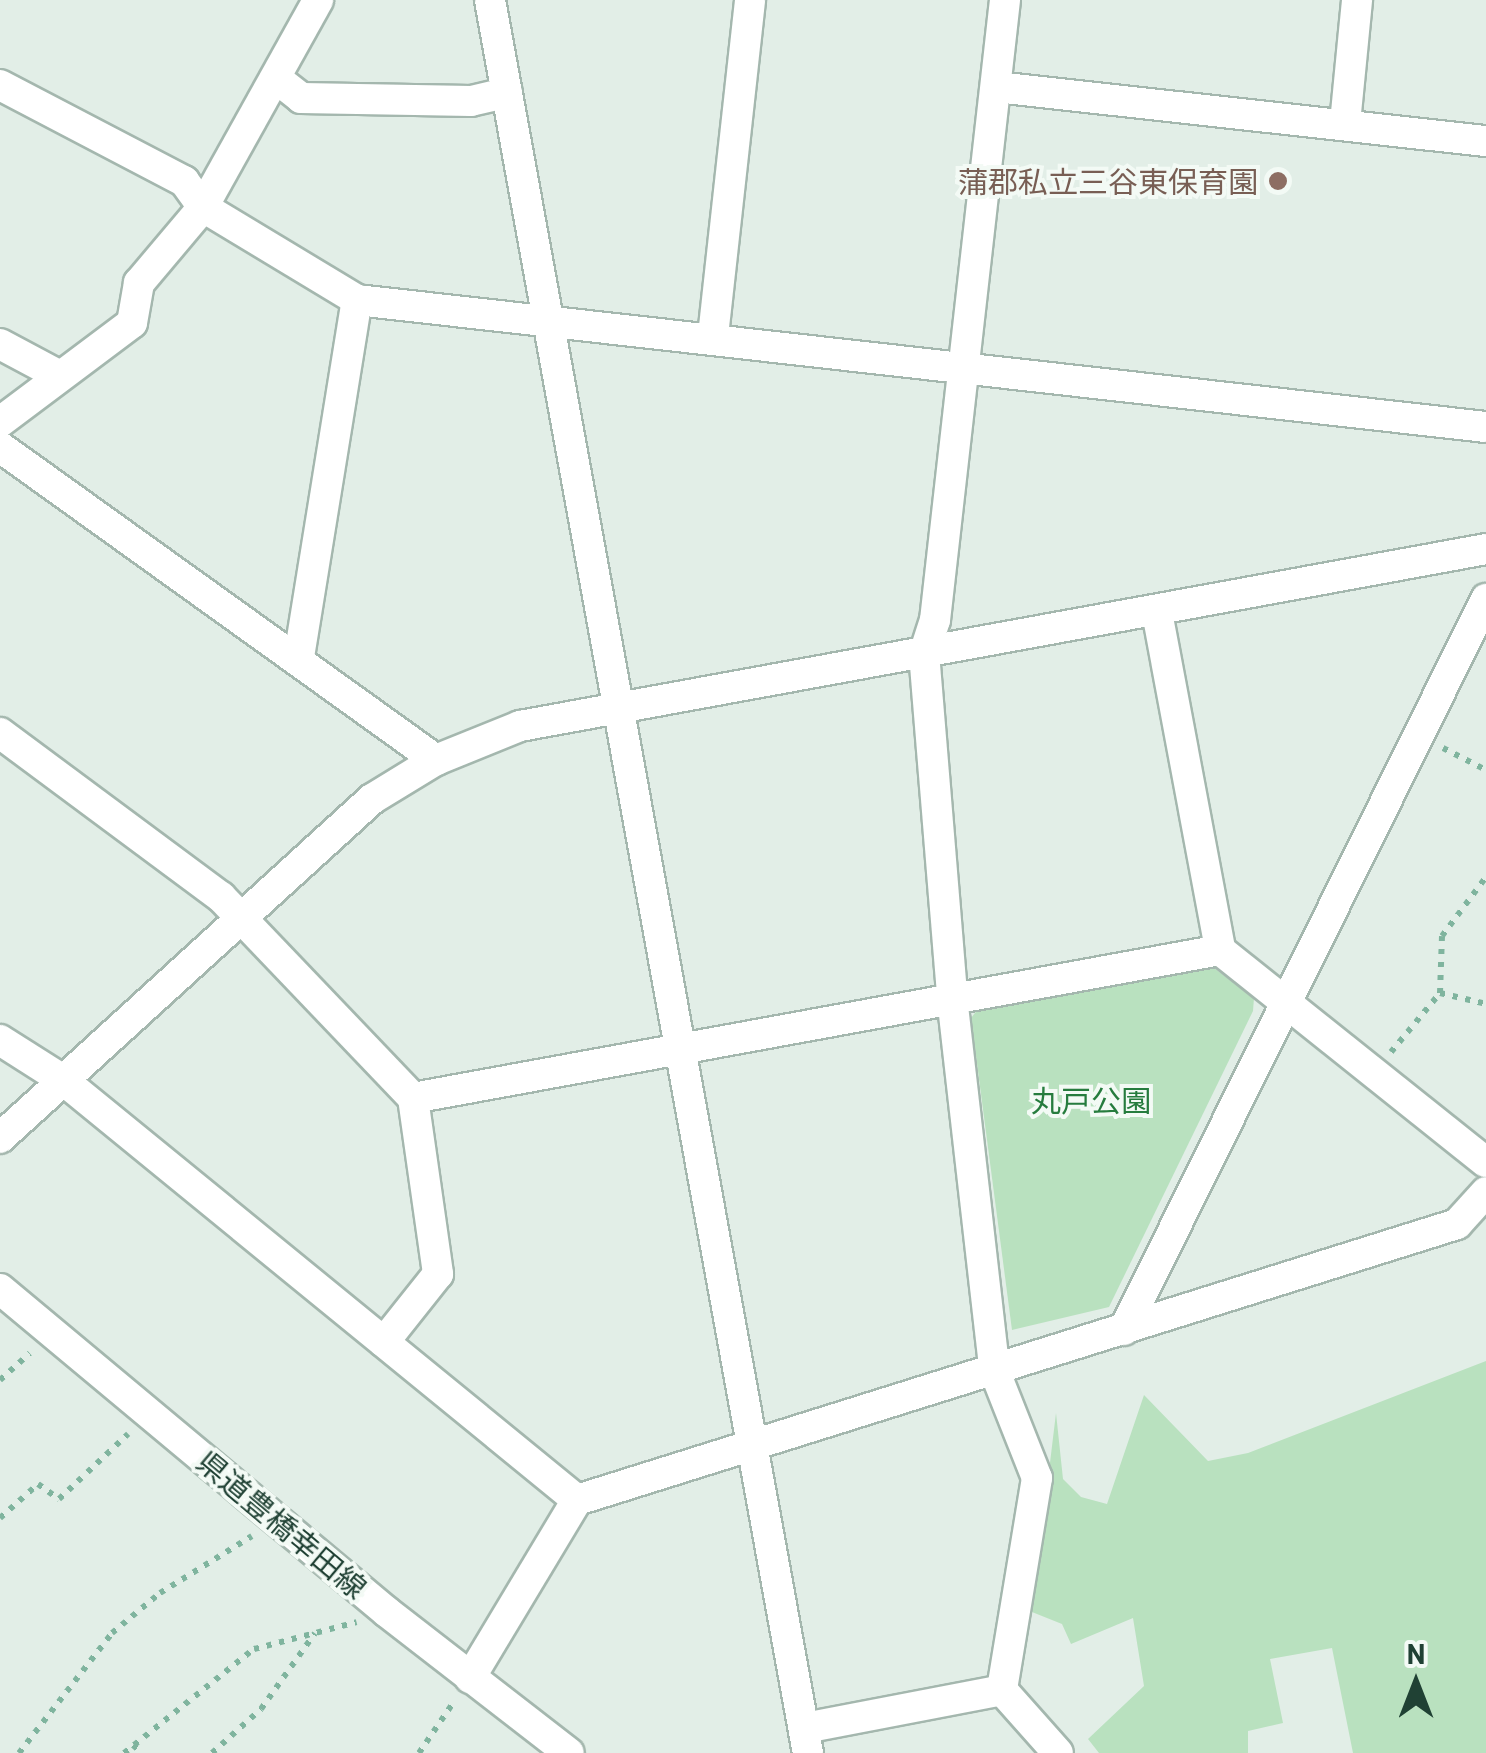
<!DOCTYPE html>
<meta charset="utf-8">
<style>
body{margin:0}
#map{position:relative;width:1486px;height:1753px;overflow:hidden;background:#e2eee7;font-family:Barlow,"Noto Sans JP",sans-serif}
div>[style]{position:absolute}
.green>*{inset:0;background:#b9e1bf}
.path>*{height:6px;margin-top:-3px;transform-origin:0;background:repeating-linear-gradient(90deg,#7fb49e 0 5px,transparent 0 13px)}
.roads{filter:drop-shadow(2px 0 #a4b7ae) drop-shadow(-2px 0 #a4b7ae) drop-shadow(0 2px #a4b7ae) drop-shadow(0 -2px #a4b7ae)}
.street>*{height:30px;margin:-15px;padding:0 15px;transform-origin:15px;border-radius:15px;background:#fff}
.secondary>*{height:30px;margin:-15px;padding:0 15px;transform-origin:15px;border-radius:15px;background:#fff}
.dots>*{width:28px;height:28px;translate:-50% -50%;box-sizing:border-box;border:5px solid #f3faf5;border-radius:50%}
span{translate:-50% -50%;white-space:nowrap;text-align:center;line-height:1.15;-webkit-text-stroke:8px #f3faf5;paint-order:stroke}
.education-label{font-size:30px;color:#785e54}
.right{translate:-100% -50%;text-align:right}
.park-label{font-size:30px;color:#267c3e}
.street-label{font-size:30px;color:#204134}
.north{position:absolute;left:1366px;top:1633px;width:100px;height:100px;-webkit-text-stroke:8px #f3faf5;paint-order:stroke;rotate:0deg;font-size:28px;font-weight:700;line-height:40px;text-align:center;color:#204134}
.north::after{content:'';display:block;margin:auto;width:35px;height:45px;background:#204134;clip-path:polygon(50% 0,100% 100%,50% 72%,0 100%)}
</style>
<div id="map">
<div class="green">
<div style="clip-path:polygon(1214px 968px,1254px 998px,1253px 1011px,1109px 1307px,1012px 1330px,971px 1018px,978px 1009px)"></div>
<div style="clip-path:polygon(1486px 1361px,1486px 1753px,1353px 1753px,1332px 1648px,1270px 1659px,1283px 1723px,1248px 1731px,1248px 1753px,1099px 1753px,1088px 1739px,1144px 1686px,1133px 1618px,1071px 1644px,1062px 1624px,1032px 1612px,1056px 1413px,1063px 1479px,1081px 1497px,1107px 1504px,1144px 1395px,1208px 1461px,1248px 1453px)"></div>
</div>
<div class="path">
<div style="left:1443px;top:748px;width:48px;rotate:27.1deg"></div>
<div style="left:1440px;top:993px;width:47px;rotate:13.4deg"></div>
<div style="left:1391px;top:1052px;width:77px;rotate:-50.3deg"></div>
<div style="left:1440px;top:993px;width:57px;rotate:-88deg"></div>
<div style="left:1442px;top:936px;width:74px;rotate:-53.3deg"></div>
<div style="left:0;top:1380px;width:40px;rotate:-42deg"></div>
<div style="left:0;top:1518px;width:51px;rotate:-41.8deg"></div>
<div style="left:38px;top:1484px;width:26px;rotate:36deg"></div>
<div style="left:59px;top:1499px;width:95px;rotate:-43.3deg"></div>
<div style="left:133px;top:1745px;width:12px;rotate:42deg"></div>
<div style="left:19px;top:1753px;width:152px;rotate:-52.2deg"></div>
<div style="left:112px;top:1633px;width:62px;rotate:-39.8deg"></div>
<div style="left:160px;top:1593px;width:108px;rotate:-31.8deg"></div>
<div style="left:124px;top:1753px;width:166px;rotate:-38.7deg"></div>
<div style="left:254px;top:1649px;width:106px;rotate:-14.7deg"></div>
<div style="left:212px;top:1753px;width:66px;rotate:-41.9deg"></div>
<div style="left:261px;top:1709px;width:93px;rotate:-54.6deg"></div>
<div style="left:419px;top:1753px;width:64px;rotate:-55.8deg"></div>
</div>
<div class="roads">
<div class="street">
<div style="left:1005px;top:0;width:624px;rotate:96.44deg"></div>
<div style="left:935px;top:620px;width:35px;rotate:108deg"></div>
<div style="left:924px;top:653px;width:345px;rotate:85.3deg"></div>
<div style="left:952px;top:997px;width:377px;rotate:83.5deg"></div>
<div style="left:995px;top:1372px;width:114px;rotate:68.4deg"></div>
<div style="left:1037px;top:1478px;width:215px;rotate:99.4deg"></div>
<div style="left:1002px;top:1690px;width:84px;rotate:48.4deg"></div>
<div style="left:277px;top:79px;width:31px;rotate:38deg"></div>
<div style="left:301px;top:98px;width:170px;rotate:1deg"></div>
<div style="left:471px;top:101px;width:37px;rotate:-13deg"></div>
<div style="left:0;top:85px;width:208px;rotate:27.6deg"></div>
<div style="left:184px;top:181px;width:32px;rotate:54deg"></div>
<div style="left:203px;top:207px;width:180px;rotate:31.1deg"></div>
<div style="left:357px;top:300px;width:1136px;rotate:6.42deg"></div>
<div style="left:996px;top:87px;width:493px;rotate:6.3deg"></div>
<div style="left:1345px;top:123px;width:124px;rotate:-84.4deg"></div>
<div style="left:713px;top:336px;width:338px;rotate:-83.7deg"></div>
<div style="left:0;top:344px;width:68px;rotate:28.1deg"></div>
<div style="left:0;top:422px;width:165px;rotate:-36.9deg"></div>
<div style="left:132px;top:323px;width:41px;rotate:-80.1deg"></div>
<div style="left:139px;top:283px;width:99px;rotate:-49.9deg"></div>
<div style="left:203px;top:207px;width:237px;rotate:-60.9deg"></div>
<div style="left:0;top:447px;width:537px;rotate:35.67deg"></div>
<div style="left:1157px;top:612px;width:344px;rotate:79.4deg"></div>
<div style="left:1220px;top:950px;width:340px;rotate:38.6deg"></div>
<div style="left:299px;top:657px;width:362px;rotate:-80.8deg"></div>
<div style="left:0;top:733px;width:275px;rotate:36.6deg"></div>
<div style="left:221px;top:897px;width:278px;rotate:46.3deg"></div>
<div style="left:413px;top:1098px;width:178px;rotate:81.9deg"></div>
<div style="left:438px;top:1274px;width:87px;rotate:128.5deg"></div>
<div style="left:0;top:1040px;width:75px;rotate:32.4deg"></div>
<div style="left:63px;top:1080px;width:664px;rotate:39.25deg"></div>
<div style="left:413px;top:1098px;width:820px;rotate:-10.39deg"></div>
<div style="left:1124px;top:1330px;width:816px;rotate:-63.65deg"></div>
<div style="left:470px;top:1678px;width:208px;rotate:-59deg"></div>
<div style="left:577px;top:1500px;width:922px;rotate:-17.41deg"></div>
<div style="left:1457px;top:1224px;width:43px;rotate:-47.8deg"></div>
<div style="left:805px;top:1728px;width:201px;rotate:-10.9deg"></div>
</div>
<div class="secondary">
<div style="left:490px;top:0;width:1782px;rotate:79.72deg"></div>
<div style="left:0;top:1138px;width:503px;rotate:-42.34deg"></div>
<div style="left:372px;top:799px;width:75px;rotate:-31.4deg"></div>
<div style="left:436px;top:760px;width:91px;rotate:-22deg"></div>
<div style="left:520px;top:726px;width:982px;rotate:-10.38deg"></div>
<div style="left:0;top:1289px;width:504px;rotate:39.85deg"></div>
<div style="left:387px;top:1612px;width:230px;rotate:37.8deg"></div>
</div>
</div>
<div class="dots">
<div style="left:1278px;top:181px;background:#8d6e63"></div>
</div>
<div class="education-label">
<span class="right" style="left:1258px;top:181px">蒲郡私立三谷東保育園</span>
</div>
<div class="park-label">
<span style="left:1091px;top:1100px">丸戸公園</span>
</div>
<div class="street-label">
<span style="left:282px;top:1524px;rotate:40deg">県道豊橋幸田線</span>
</div>
<div class="north">N</div>
</div>
